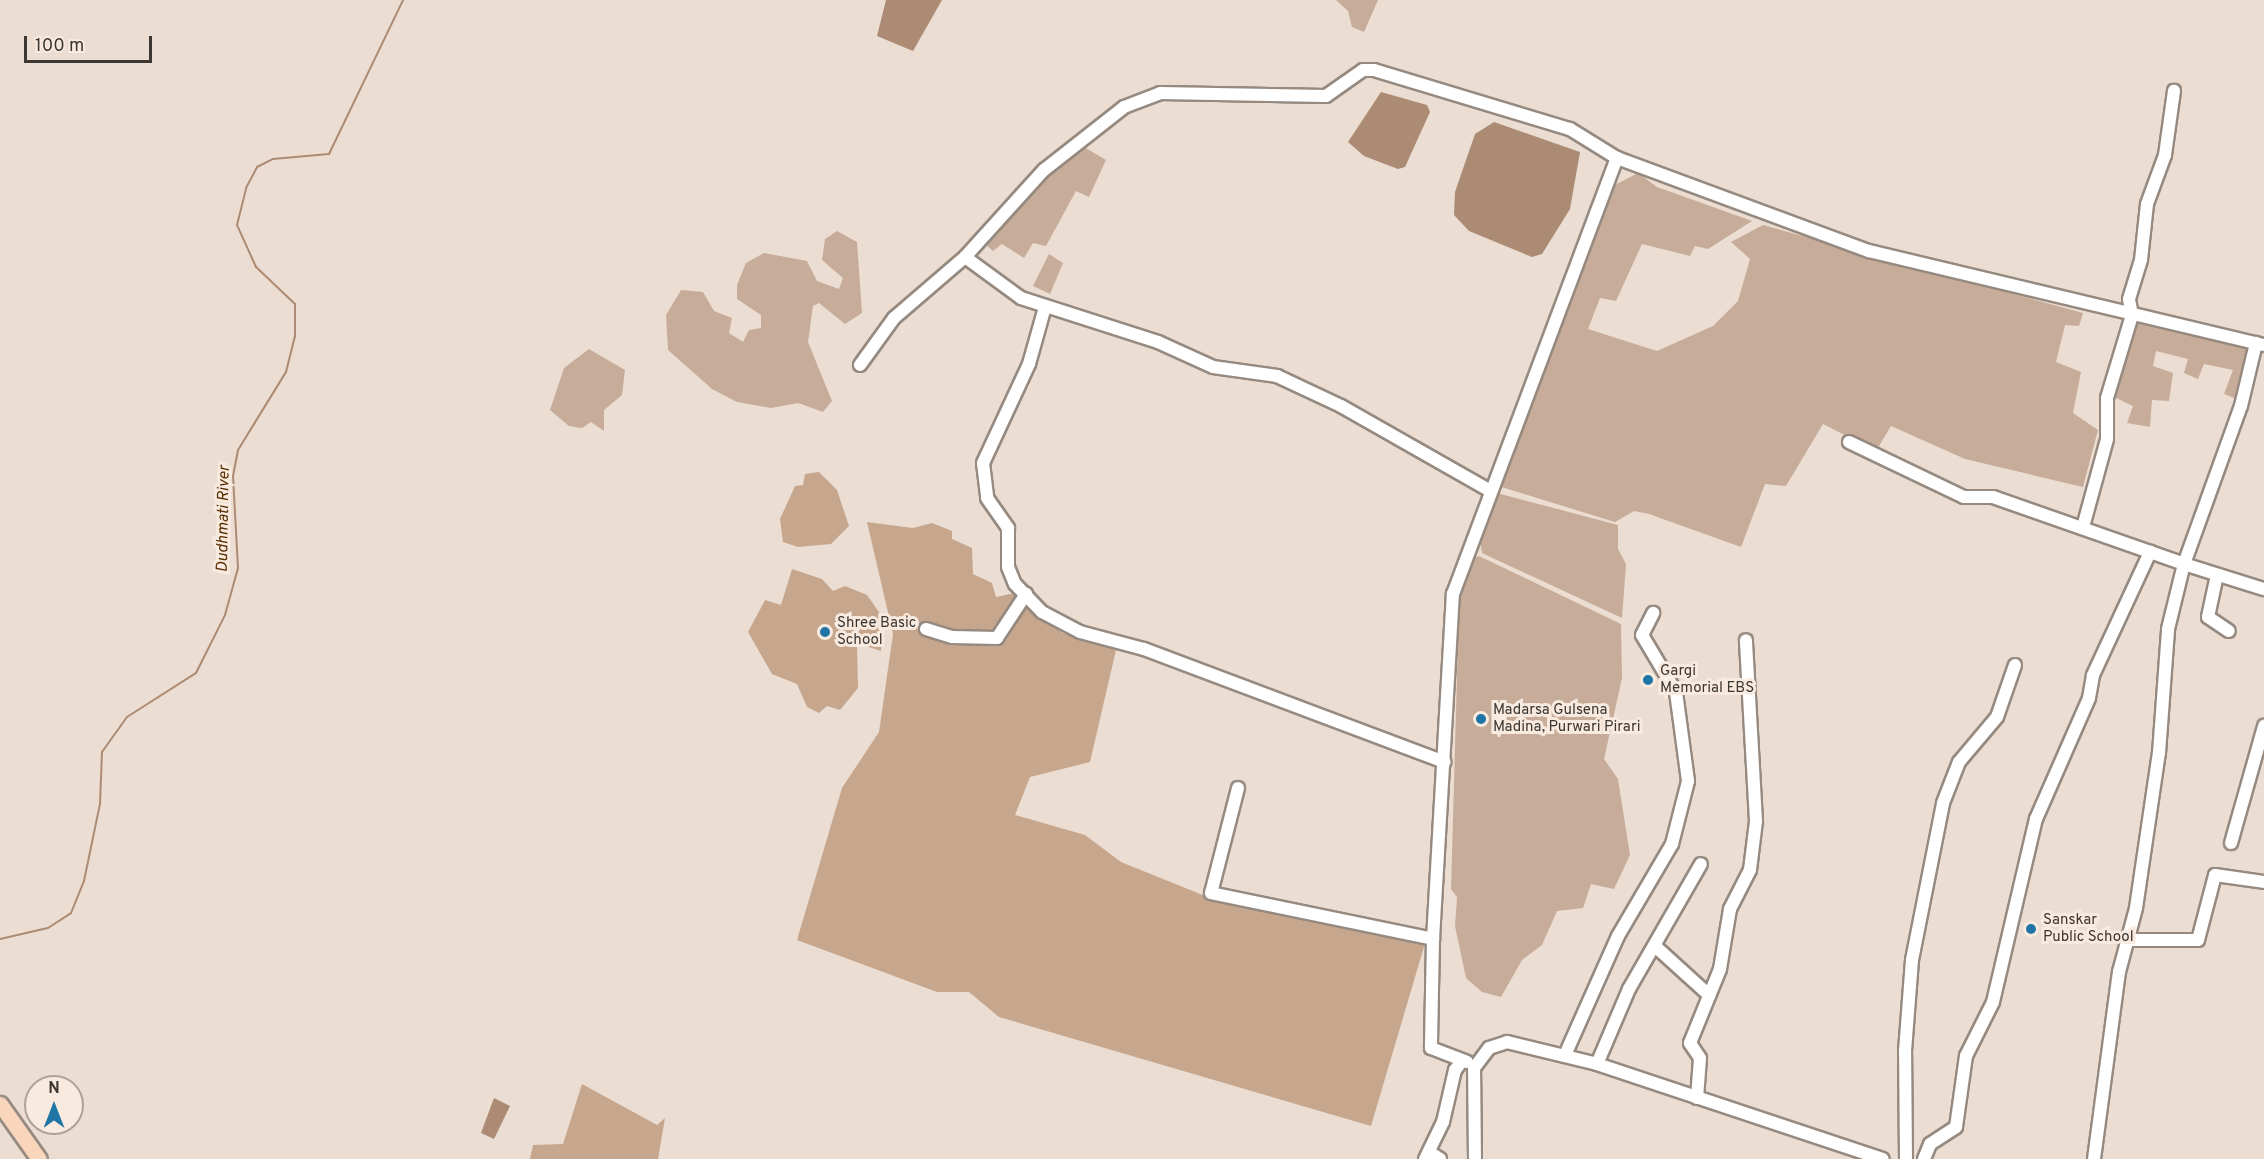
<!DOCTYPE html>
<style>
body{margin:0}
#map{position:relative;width:2264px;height:1159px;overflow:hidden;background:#ebddd2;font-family:Overpass,sans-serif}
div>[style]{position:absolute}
.green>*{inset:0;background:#c6ac99}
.forest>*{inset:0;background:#c6a68d}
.water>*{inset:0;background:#ab8b73}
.stream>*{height:2px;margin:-1px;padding:0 1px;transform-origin:1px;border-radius:1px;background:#ab8b73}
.roads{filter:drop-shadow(2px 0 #968a80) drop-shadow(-2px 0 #968a80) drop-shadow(0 2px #968a80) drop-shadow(0 -2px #968a80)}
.minor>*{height:12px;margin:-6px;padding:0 6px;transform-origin:6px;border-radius:6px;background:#fff}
.major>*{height:15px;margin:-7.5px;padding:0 7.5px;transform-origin:7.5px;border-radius:7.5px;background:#f8d5bb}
.dots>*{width:16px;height:16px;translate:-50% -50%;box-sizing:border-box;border:3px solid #f8eadf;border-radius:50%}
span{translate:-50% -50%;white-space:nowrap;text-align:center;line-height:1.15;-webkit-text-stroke:6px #f8eadf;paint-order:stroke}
.poi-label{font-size:15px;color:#3b3632}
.left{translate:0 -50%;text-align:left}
.water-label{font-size:16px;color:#592e02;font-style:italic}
.north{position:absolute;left:24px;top:1075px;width:60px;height:60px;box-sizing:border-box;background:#f8eadf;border:2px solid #aca29a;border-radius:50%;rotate:0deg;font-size:16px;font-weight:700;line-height:24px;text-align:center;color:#3b3632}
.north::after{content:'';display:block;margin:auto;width:21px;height:27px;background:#1f75a5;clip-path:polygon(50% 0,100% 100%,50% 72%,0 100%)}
.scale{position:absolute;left:24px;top:36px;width:128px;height:27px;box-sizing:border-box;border:3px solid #3b3632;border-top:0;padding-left:8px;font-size:18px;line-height:21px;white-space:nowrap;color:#3b3632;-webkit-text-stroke:4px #f8eadf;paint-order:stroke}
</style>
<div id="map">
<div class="green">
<div style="clip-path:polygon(1336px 0,1378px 0,1364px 32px,1352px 27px,1348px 11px)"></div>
<div style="clip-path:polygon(1084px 147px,1106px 160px,1089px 197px,1076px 191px,1046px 246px,1033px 243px,1024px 258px,1002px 244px,993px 251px,982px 241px,1041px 178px)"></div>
<div style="clip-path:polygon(1638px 173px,1657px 187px,1752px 221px,1708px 249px,1695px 246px,1690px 256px,1642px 244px,1616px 301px,1600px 298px,1588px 329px,1657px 351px,1713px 326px,1738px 301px,1750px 259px,1731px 242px,1763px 225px,2083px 313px,2079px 326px,2065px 325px,2056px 362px,2081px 372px,2073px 413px,2098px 430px,2083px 487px,1965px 459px,1891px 426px,1876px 451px,1823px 424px,1786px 486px,1765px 484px,1741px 547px,1649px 514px,1634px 511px,1615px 522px,1498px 486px,1607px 189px)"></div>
<div style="clip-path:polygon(837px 231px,857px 242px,862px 313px,845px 324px,819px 303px,813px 306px,808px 342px,832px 401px,823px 412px,798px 403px,771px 408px,737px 402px,712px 389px,668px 350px,666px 315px,681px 290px,703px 292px,714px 311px,732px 318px,729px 333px,743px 342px,749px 330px,761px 328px,761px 315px,737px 299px,737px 285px,746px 263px,764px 253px,807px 261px,817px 281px,839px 289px,843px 278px,822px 260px,825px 239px)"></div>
<div style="clip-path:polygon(1049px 254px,1063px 263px,1050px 294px,1033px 286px)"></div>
<div style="clip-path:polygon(2136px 322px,2252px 346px,2237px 399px,2224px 394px,2233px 370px,2204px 364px,2198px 379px,2184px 373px,2188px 359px,2156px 351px,2153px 366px,2173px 373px,2169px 401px,2152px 400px,2150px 427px,2127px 423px,2133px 406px,2112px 396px)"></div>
<div style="clip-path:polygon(589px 349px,625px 370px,622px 395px,604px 410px,604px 431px,591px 422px,582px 428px,569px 426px,550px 410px,564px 368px)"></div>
<div style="clip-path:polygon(1497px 493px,1618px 525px,1618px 549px,1626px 564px,1622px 618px,1482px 553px,1479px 534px)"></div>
<div style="clip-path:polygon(1479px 556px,1621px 624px,1622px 678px,1604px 759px,1618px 779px,1630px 855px,1614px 889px,1591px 884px,1583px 908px,1557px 911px,1542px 945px,1522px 960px,1501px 997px,1482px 992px,1466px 978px,1455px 926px,1457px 897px,1451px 889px,1459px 605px,1471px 559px)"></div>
</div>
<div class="forest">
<div style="clip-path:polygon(819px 472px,837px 490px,849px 526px,831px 544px,798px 547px,783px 542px,780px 519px,795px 486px,803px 485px,805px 474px)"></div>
<div style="clip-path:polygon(867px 522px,913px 528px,932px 523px,952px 531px,952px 539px,972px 548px,973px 574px,992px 583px,996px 597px,1019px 592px,1062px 633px,1116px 650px,1090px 762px,1030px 777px,1015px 815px,1085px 835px,1121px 862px,1210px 898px,1426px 940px,1371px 1126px,999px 1017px,969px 992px,937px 992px,797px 940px,842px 788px,879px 732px,893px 634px)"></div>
<div style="clip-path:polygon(792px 569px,822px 579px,833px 591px,845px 586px,867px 595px,881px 615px,881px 651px,857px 643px,858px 688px,840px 710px,827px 706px,819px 713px,807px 707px,797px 684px,772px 674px,748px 632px,765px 600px,781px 605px)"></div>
<div style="clip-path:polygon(582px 1084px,657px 1125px,665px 1118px,658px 1159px,530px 1159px,533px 1145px,563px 1144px)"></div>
</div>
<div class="water">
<div style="clip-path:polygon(886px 0,942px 0,913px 51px,877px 36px)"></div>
<div style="clip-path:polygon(1381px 92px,1427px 105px,1430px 112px,1405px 167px,1398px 169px,1364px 156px,1348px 142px)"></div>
<div style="clip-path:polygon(1494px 122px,1580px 152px,1570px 209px,1542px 254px,1532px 257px,1469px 231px,1454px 215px,1455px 192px,1475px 134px)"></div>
<div style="clip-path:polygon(494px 1098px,510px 1106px,494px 1139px,481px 1133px)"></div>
</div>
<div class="stream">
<div style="left:0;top:939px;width:49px;rotate:-12.9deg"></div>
<div style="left:48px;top:928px;width:27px;rotate:-33deg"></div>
<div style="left:71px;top:913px;width:35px;rotate:-68deg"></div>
<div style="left:84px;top:881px;width:79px;rotate:-78.3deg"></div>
<div style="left:100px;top:804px;width:52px;rotate:-87.8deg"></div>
<div style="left:102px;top:752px;width:43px;rotate:-54.5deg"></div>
<div style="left:127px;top:717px;width:82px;rotate:-32.5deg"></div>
<div style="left:196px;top:673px;width:65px;rotate:-63.4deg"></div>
<div style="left:225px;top:615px;width:49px;rotate:-74.5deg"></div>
<div style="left:238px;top:568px;width:92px;rotate:-93.1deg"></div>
<div style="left:233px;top:476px;width:26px;rotate:-79deg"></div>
<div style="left:238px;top:450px;width:92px;rotate:-58.4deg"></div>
<div style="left:286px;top:372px;width:36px;rotate:-76deg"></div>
<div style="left:295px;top:337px;width:33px;rotate:-90deg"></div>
<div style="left:295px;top:304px;width:54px;rotate:-136.5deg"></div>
<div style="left:256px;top:267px;width:46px;rotate:-114.3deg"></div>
<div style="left:237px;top:225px;width:38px;rotate:-76deg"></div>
<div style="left:246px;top:188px;width:24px;rotate:-62deg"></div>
<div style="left:257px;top:167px;width:18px;rotate:-27deg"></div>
<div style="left:273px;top:159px;width:56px;rotate:-5.1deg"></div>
<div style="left:329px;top:154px;width:171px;rotate:-64.3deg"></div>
</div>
<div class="roads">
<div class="minor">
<div style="left:965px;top:257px;width:118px;rotate:-47.8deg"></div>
<div style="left:1044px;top:170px;width:102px;rotate:-38.2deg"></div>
<div style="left:1124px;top:107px;width:39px;rotate:-21deg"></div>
<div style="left:1160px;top:93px;width:166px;rotate:1deg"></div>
<div style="left:1326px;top:96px;width:45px;rotate:-35.1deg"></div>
<div style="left:1363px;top:70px;width:11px"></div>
<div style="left:1374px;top:70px;width:205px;rotate:16.8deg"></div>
<div style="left:1570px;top:129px;width:55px;rotate:31.7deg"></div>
<div style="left:1045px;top:307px;width:59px;rotate:105.7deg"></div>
<div style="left:1029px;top:364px;width:109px;rotate:114.9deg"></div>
<div style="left:983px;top:463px;width:35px;rotate:83deg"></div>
<div style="left:987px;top:498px;width:37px;rotate:55deg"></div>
<div style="left:1008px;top:528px;width:39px;rotate:90deg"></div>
<div style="left:1008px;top:567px;width:18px;rotate:68deg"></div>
<div style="left:1015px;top:584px;width:39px;rotate:46deg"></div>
<div style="left:1042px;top:612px;width:43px;rotate:27.8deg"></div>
<div style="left:1080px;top:632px;width:66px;rotate:14.9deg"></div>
<div style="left:1144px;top:649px;width:321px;rotate:20.6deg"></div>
<div style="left:860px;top:365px;width:58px;rotate:-54.1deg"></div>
<div style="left:894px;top:318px;width:94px;rotate:-40.7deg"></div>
<div style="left:965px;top:257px;width:69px;rotate:36.2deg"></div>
<div style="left:1021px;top:298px;width:144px;rotate:17.8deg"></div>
<div style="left:1158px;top:342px;width:60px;rotate:24.4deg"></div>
<div style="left:1213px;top:367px;width:65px;rotate:8deg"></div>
<div style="left:1277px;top:376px;width:71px;rotate:25.1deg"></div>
<div style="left:1341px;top:406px;width:170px;rotate:29.6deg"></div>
<div style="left:1849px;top:442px;width:127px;rotate:25.6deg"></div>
<div style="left:1964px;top:497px;width:29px"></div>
<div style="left:1993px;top:497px;width:202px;rotate:19.3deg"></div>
<div style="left:2184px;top:564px;width:168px;rotate:-70.2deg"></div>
<div style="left:2241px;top:406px;width:65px;rotate:-76.6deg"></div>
<div style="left:2083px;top:527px;width:91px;rotate:-74.7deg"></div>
<div style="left:2107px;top:439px;width:41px;rotate:-90deg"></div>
<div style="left:2107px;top:398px;width:87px;rotate:-73.2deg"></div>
<div style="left:2132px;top:315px;width:16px;rotate:-101deg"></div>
<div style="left:2129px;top:299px;width:41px;rotate:-72.9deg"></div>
<div style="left:2141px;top:260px;width:56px;rotate:-83.9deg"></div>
<div style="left:2147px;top:204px;width:52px;rotate:-69.8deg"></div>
<div style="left:2165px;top:155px;width:65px;rotate:-82deg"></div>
<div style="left:2217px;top:575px;width:43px;rotate:102.1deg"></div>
<div style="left:2208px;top:617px;width:25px;rotate:34deg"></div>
<div style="left:926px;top:629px;width:27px;rotate:17deg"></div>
<div style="left:952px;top:637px;width:45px;rotate:1.3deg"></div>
<div style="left:997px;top:638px;width:53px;rotate:-56.6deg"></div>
<div style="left:1238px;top:788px;width:108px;rotate:104.4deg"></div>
<div style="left:1211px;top:893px;width:227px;rotate:11.7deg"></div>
<div style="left:1433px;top:939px;width:109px;rotate:91.1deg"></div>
<div style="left:1431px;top:1048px;width:36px;rotate:21deg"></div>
<div style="left:2231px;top:843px;width:122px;rotate:-74.2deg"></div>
<div style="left:1433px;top:939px;width:346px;rotate:-86.7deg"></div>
<div style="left:1453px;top:594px;width:466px;rotate:-69.4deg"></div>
<div style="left:1617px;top:158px;width:269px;rotate:20.3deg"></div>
<div style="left:1869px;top:251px;width:406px;rotate:13.4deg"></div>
<div style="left:2128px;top:940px;width:70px"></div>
<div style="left:2198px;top:940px;width:67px;rotate:-75.3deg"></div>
<div style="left:2215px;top:875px;width:49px;rotate:8.1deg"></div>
<div style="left:1656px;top:947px;width:72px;rotate:42.2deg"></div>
<div style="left:1565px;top:1055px;width:130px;rotate:-66deg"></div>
<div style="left:1618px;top:936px;width:107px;rotate:-59.6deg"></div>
<div style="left:1672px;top:844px;width:65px;rotate:-75.7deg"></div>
<div style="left:1688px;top:781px;width:90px;rotate:-97.7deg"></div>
<div style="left:1676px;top:692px;width:66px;rotate:-120.8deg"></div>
<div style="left:1642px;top:635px;width:25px;rotate:-63deg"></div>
<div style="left:1597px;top:1064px;width:82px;rotate:-66.9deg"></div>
<div style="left:1629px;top:989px;width:144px;rotate:-60.1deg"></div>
<div style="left:1697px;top:1098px;width:40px;rotate:-85.7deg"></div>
<div style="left:1700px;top:1058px;width:18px;rotate:-124deg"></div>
<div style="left:1690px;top:1043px;width:80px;rotate:-67.9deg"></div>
<div style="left:1720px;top:969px;width:61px;rotate:-80.5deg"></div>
<div style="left:1730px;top:909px;width:44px;rotate:-62.9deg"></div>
<div style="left:1750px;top:870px;width:49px;rotate:-83deg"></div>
<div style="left:1756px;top:821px;width:181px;rotate:-93.2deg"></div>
<div style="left:1429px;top:1152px;width:13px;rotate:32deg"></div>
<div style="left:1425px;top:1159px;width:41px;rotate:-64.1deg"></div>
<div style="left:1443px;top:1122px;width:53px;rotate:-77deg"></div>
<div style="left:1455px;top:1070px;width:11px;rotate:-52deg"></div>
<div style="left:1462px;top:1061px;width:5px;rotate:11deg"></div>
<div style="left:1475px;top:1159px;width:91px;rotate:-90.6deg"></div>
<div style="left:1474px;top:1068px;width:25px;rotate:-53deg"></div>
<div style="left:1489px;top:1048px;width:19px;rotate:-18deg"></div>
<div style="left:1507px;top:1042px;width:93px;rotate:13.7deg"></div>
<div style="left:1597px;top:1064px;width:301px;rotate:18.4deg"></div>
<div style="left:1906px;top:1159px;width:108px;rotate:-90.5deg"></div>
<div style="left:1905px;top:1051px;width:91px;rotate:-85.6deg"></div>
<div style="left:1912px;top:960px;width:160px;rotate:-78.8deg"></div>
<div style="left:1943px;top:803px;width:44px;rotate:-68.7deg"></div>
<div style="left:1959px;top:762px;width:59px;rotate:-49.8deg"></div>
<div style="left:1997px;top:717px;width:55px;rotate:-70.9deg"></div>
<div style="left:1924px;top:1159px;width:16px;rotate:-68deg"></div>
<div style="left:1930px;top:1144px;width:31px;rotate:-33deg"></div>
<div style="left:1956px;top:1127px;width:72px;rotate:-82deg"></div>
<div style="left:1966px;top:1056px;width:60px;rotate:-63.4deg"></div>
<div style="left:1993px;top:1002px;width:188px;rotate:-76.8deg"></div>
<div style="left:2036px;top:819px;width:132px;rotate:-66.3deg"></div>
<div style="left:2089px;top:698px;width:23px;rotate:-80deg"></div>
<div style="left:2093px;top:675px;width:136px;rotate:-65.1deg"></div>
<div style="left:2094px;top:1159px;width:189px;rotate:-82.4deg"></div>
<div style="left:2119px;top:972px;width:66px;rotate:-75.1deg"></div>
<div style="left:2136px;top:908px;width:157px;rotate:-81.6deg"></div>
<div style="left:2159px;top:753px;width:124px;rotate:-85.8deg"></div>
<div style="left:2168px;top:629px;width:67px;rotate:-76.2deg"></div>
<div style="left:2184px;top:564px;width:84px;rotate:17.4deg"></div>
</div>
<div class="major">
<div style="left:0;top:1104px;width:67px;rotate:54.7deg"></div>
</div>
</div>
<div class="dots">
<div style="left:825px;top:632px;background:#1f75a5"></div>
<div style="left:1648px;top:680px;background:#1f75a5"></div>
<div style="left:1481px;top:719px;background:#1f75a5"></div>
<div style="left:2031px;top:929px;background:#1f75a5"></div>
</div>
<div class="poi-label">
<span class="left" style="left:837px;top:632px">Shree Basic<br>School</span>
<span class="left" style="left:1660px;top:680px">Gargi<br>Memorial EBS</span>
<span class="left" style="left:1493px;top:719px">Madarsa Gulsena<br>Madina, Purwari Pirari</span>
<span class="left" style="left:2043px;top:929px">Sanskar<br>Public School</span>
</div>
<div class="water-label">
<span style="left:224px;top:519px;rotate:-89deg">Dudhmati River</span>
</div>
<div class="north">N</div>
<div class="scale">100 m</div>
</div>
